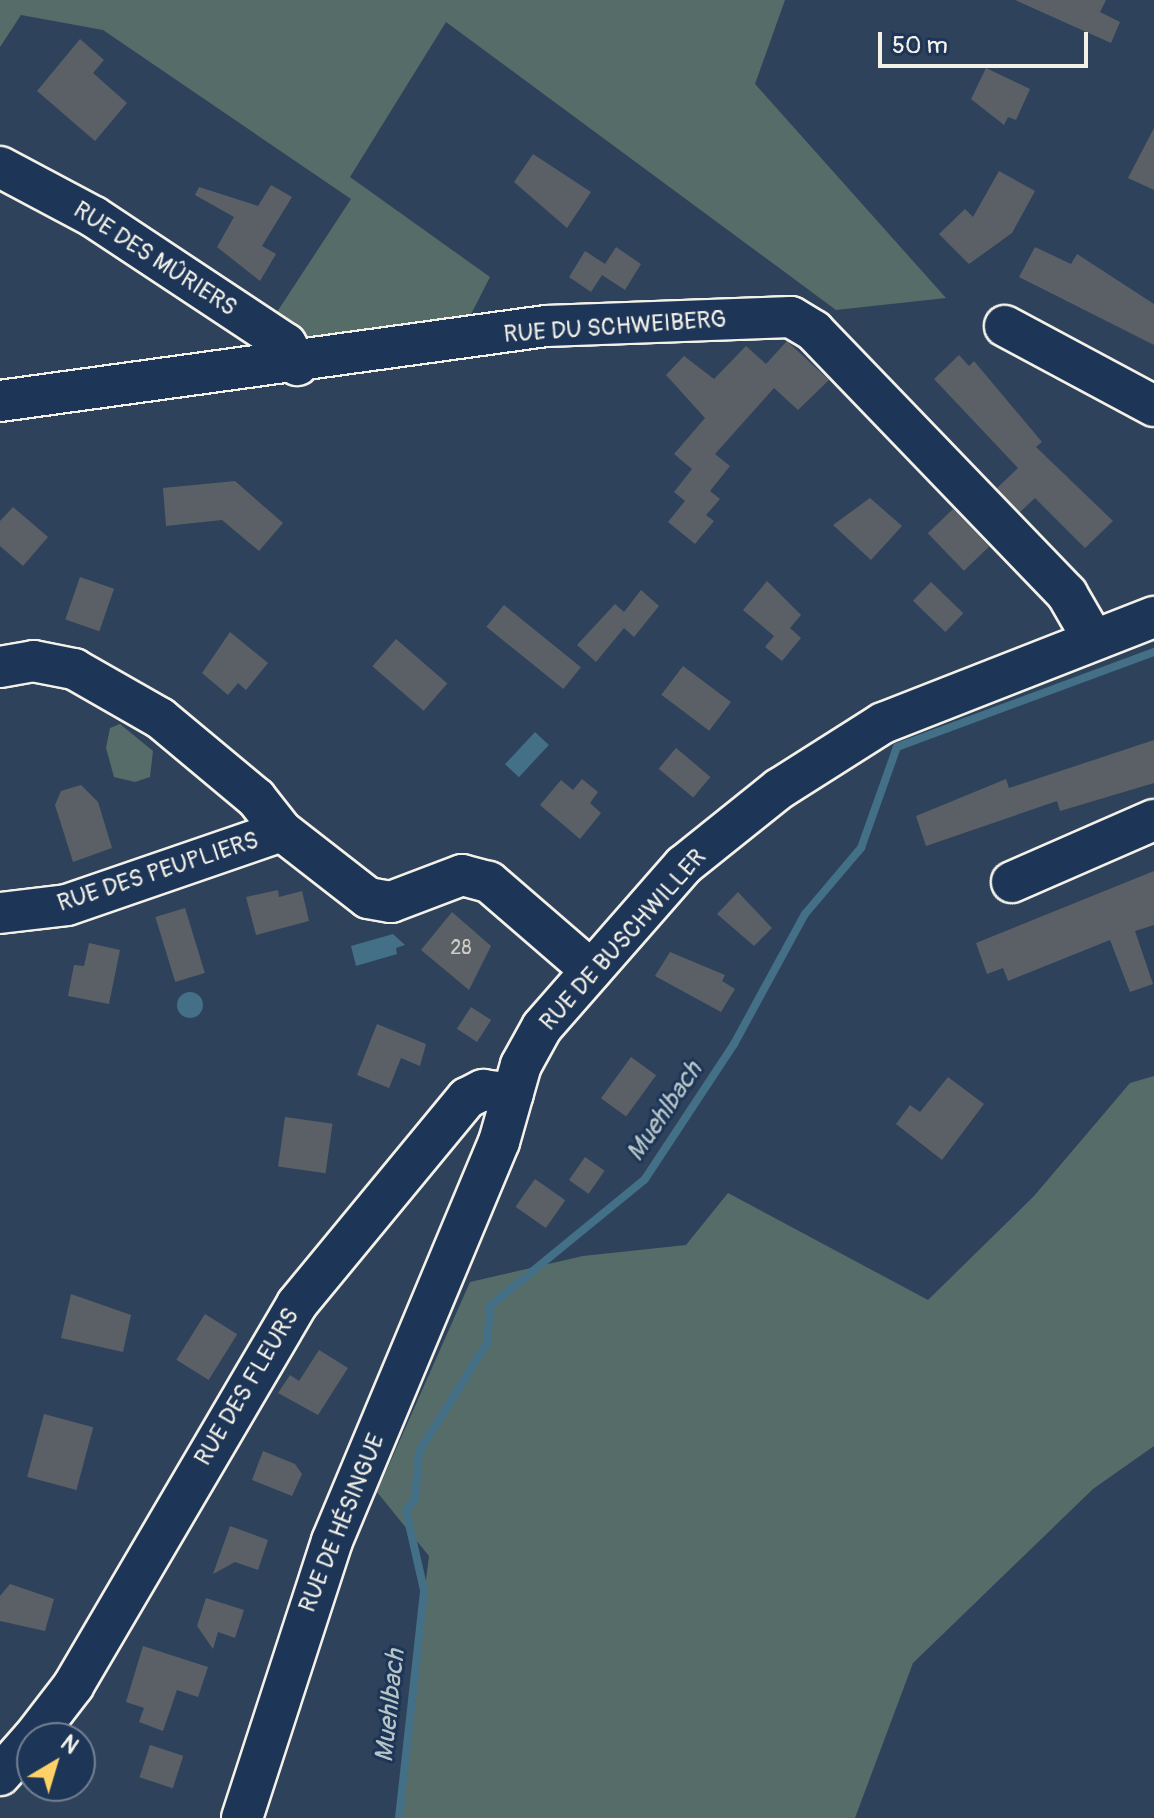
<!DOCTYPE html>
<meta charset="utf-8">
<style>
body{margin:0}
#map{position:relative;width:1154px;height:1818px;overflow:hidden;background:#2f425c;font-family:Pangolin,sans-serif}
div>[style]{position:absolute}
.green>*{inset:0;background:#566c68}
.water>*{inset:0;background:#436f87;transform-origin:0 0}
.round{border-radius:50%}
.stream>*{height:8px;margin:-4px;padding:0 4px;transform-origin:4px;border-radius:4px;background:#436f87}
.building>*{inset:0;background:#5a6066;transform-origin:0 0}
.roads{filter:drop-shadow(2px 0 #f4f1e8) drop-shadow(-2px 0 #f4f1e8) drop-shadow(0 2px #f4f1e8) drop-shadow(0 -2px #f4f1e8)}
.minor>*{height:40px;margin:-20px;padding:0 20px;transform-origin:20px;border-radius:20px;background:#1d3557}
span{translate:-50% -50%;white-space:nowrap;text-align:center;line-height:1.15;-webkit-text-stroke:6px #1d3557;paint-order:stroke}
.number-label{font-size:20px;color:#cecdc8}
.number-label span{-webkit-text-stroke-width:0}
.street-label{font-size:24px;color:#f4f1e8}
.water-label{font-size:26px;color:#b6c4c6;font-style:italic}
.north{position:absolute;left:16px;top:1722px;width:80px;height:80px;box-sizing:border-box;background:#1d3557;border:2px solid #738091;border-radius:50%;rotate:38deg;font-size:22px;font-weight:700;line-height:32px;text-align:center;color:#f4f1e8}
.north::after{content:'';display:block;margin:auto;width:28px;height:36px;background:#ffd166;clip-path:polygon(50% 0,100% 100%,50% 72%,0 100%)}
.scale{position:absolute;left:878px;top:32px;width:210px;height:36px;box-sizing:border-box;border:4px solid #f4f1e8;border-top:0;padding-left:10px;font-size:24px;line-height:28px;white-space:nowrap;color:#f4f1e8;-webkit-text-stroke:6px #1d3557;paint-order:stroke}
</style>
<div id="map">
<div class="green">
<div style="clip-path:polygon(0 0,785px 0,755px 84px,946px 298px,836px 310px,446px 22px,350px 177px,490px 277px,463px 330px,332px 356px,277px 312px,351px 199px,103px 30px,21px 15px,0 47px)"></div>
<div style="clip-path:polygon(120px 724px,153px 751px,150px 777px,135px 782px,114px 777px,106px 748px,110px 728px)"></div>
<div style="clip-path:polygon(1154px 1076px,1154px 1446px,1093px 1489px,913px 1663px,855px 1818px,396px 1818px,429px 1556px,377px 1492px,470px 1282px,583px 1256px,686px 1245px,728px 1193px,928px 1300px,1034px 1196px,1130px 1083px)"></div>
</div>
<div class="water">
<div style="left:535px;top:732px;width:19px;height:44px;rotate:43deg"></div>
<div style="clip-path:polygon(393px 934px,405px 945px,396px 948px,397px 954px,356px 966px,351px 946px)"></div>
<div class="round" style="left:177px;top:992px;width:26px;height:26px"></div>
</div>
<div class="stream">
<div style="left:399px;top:1818px;width:229px;rotate:-83.7deg"></div>
<div style="left:424px;top:1590px;width:81px;rotate:-102.8deg"></div>
<div style="left:406px;top:1511px;width:16px;rotate:-55deg"></div>
<div style="left:415px;top:1498px;width:46px;rotate:-85deg"></div>
<div style="left:419px;top:1452px;width:128px;rotate:-58deg"></div>
<div style="left:487px;top:1343px;width:37px;rotate:-85deg"></div>
<div style="left:490px;top:1306px;width:200px;rotate:-39.3deg"></div>
<div style="left:645px;top:1179px;width:162px;rotate:-56.6deg"></div>
<div style="left:734px;top:1044px;width:148px;rotate:-61.4deg"></div>
<div style="left:805px;top:914px;width:87px;rotate:-49.7deg"></div>
<div style="left:861px;top:848px;width:107px;rotate:-70.4deg"></div>
<div style="left:897px;top:747px;width:274px;rotate:-20.3deg"></div>
</div>
<div class="building">
<div style="clip-path:polygon(1015px 0,1106px 0,1100px 12px,1120px 22px,1111px 43px)"></div>
<div style="clip-path:polygon(80px 39px,104px 60px,93px 73px,127px 103px,95px 141px,37px 91px)"></div>
<div style="clip-path:polygon(986px 68px,1030px 89px,1016px 120px,1008px 117px,1004px 125px,971px 99px)"></div>
<div style="clip-path:polygon(1154px 128px,1154px 190px,1128px 178px)"></div>
<div style="clip-path:polygon(533px 154px,591px 192px,567px 228px,514px 182px)"></div>
<div style="clip-path:polygon(999px 171px,1035px 191px,1012px 233px,969px 264px,939px 234px,965px 209px,973px 217px)"></div>
<div style="clip-path:polygon(271px 185px,292px 197px,262px 246px,276px 254px,260px 281px,217px 247px,234px 217px,195px 195px,199px 187px,258px 206px)"></div>
<div style="clip-path:polygon(616px 247px,641px 264px,625px 290px,602px 275px,591px 292px,569px 277px,585px 251px,605px 264px)"></div>
<div style="clip-path:polygon(1035px 247px,1071px 264px,1077px 254px,1154px 304px,1154px 345px,1019px 277px)"></div>
<div style="clip-path:polygon(787px 341px,829px 380px,798px 410px,774px 388px,715px 454px,730px 466px,710px 491px,720px 499px,706px 515px,714px 521px,695px 544px,668px 522px,685px 501px,674px 492px,692px 469px,674px 454px,705px 418px,666px 375px,684px 356px,714px 379px,746px 346px,766px 364px)"></div>
<div style="clip-path:polygon(959px 355px,969px 366px,974px 361px,1042px 442px,1036px 447px,1113px 521px,1085px 548px,1035px 498px,1020px 512px,997px 488px,1018px 468px,934px 379px)"></div>
<div style="clip-path:polygon(235px 481px,283px 523px,259px 551px,222px 520px,166px 526px,163px 488px)"></div>
<div style="clip-path:polygon(870px 498px,902px 526px,871px 560px,833px 525px)"></div>
<div style="clip-path:polygon(13px 507px,48px 537px,23px 566px,0 546px,0 521px)"></div>
<div style="left:953px;top:509px;width:52px;height:35px;rotate:46deg"></div>
<div style="left:80px;top:577px;width:36px;height:45px;rotate:19deg"></div>
<div style="clip-path:polygon(767px 581px,801px 615px,790px 628px,801px 638px,782px 661px,765px 647px,774px 636px,743px 610px)"></div>
<div style="left:931px;top:582px;width:45px;height:26px;rotate:44deg"></div>
<div style="clip-path:polygon(641px 590px,659px 606px,634px 637px,624px 628px,596px 662px,577px 645px,615px 604px,624px 612px)"></div>
<div style="left:504px;top:605px;width:99px;height:28px;rotate:39deg"></div>
<div style="clip-path:polygon(230px 632px,268px 663px,246px 690px,238px 683px,228px 695px,202px 673px)"></div>
<div style="left:396px;top:639px;width:68px;height:36px;rotate:41deg"></div>
<div style="left:683px;top:666px;width:60px;height:36px;rotate:37deg"></div>
<div style="clip-path:polygon(1154px 740px,1154px 783px,1060px 811px,1057px 801px,926px 846px,916px 816px,1006px 779px,1009px 788px)"></div>
<div style="left:676px;top:748px;width:45px;height:27px;rotate:40deg"></div>
<div style="clip-path:polygon(582px 779px,598px 792px,590px 803px,601px 813px,580px 839px,540px 805px,561px 780px,573px 790px)"></div>
<div style="clip-path:polygon(81px 785px,98px 802px,112px 848px,73px 862px,55px 805px,61px 791px)"></div>
<div style="clip-path:polygon(1154px 871px,1154px 925px,1135px 931px,1153px 984px,1130px 992px,1110px 940px,1008px 981px,1003px 968px,987px 974px,976px 943px)"></div>
<div style="clip-path:polygon(278px 890px,279px 897px,302px 891px,309px 921px,256px 935px,246px 897px)"></div>
<div style="clip-path:polygon(738px 892px,772px 928px,754px 946px,717px 914px)"></div>
<div style="left:185px;top:908px;width:68px;height:31px;rotate:73deg"></div>
<div style="clip-path:polygon(452px 912px,491px 946px,469px 990px,421px 950px)"></div>
<div style="clip-path:polygon(89px 943px,120px 950px,109px 1004px,68px 996px,74px 965px,84px 966px)"></div>
<div style="clip-path:polygon(670px 952px,725px 975px,722px 981px,735px 989px,721px 1012px,655px 976px)"></div>
<div style="left:471px;top:1007px;width:24px;height:26px;rotate:33deg"></div>
<div style="clip-path:polygon(377px 1024px,426px 1044px,420px 1066px,401px 1058px,389px 1088px,357px 1075px)"></div>
<div style="left:631px;top:1057px;width:31px;height:51px;rotate:36deg"></div>
<div style="clip-path:polygon(948px 1077px,984px 1104px,942px 1160px,896px 1124px,910px 1105px,920px 1112px)"></div>
<div style="left:285px;top:1117px;width:48px;height:50px;rotate:8deg"></div>
<div style="left:585px;top:1157px;width:24px;height:28px;rotate:35deg"></div>
<div style="left:535px;top:1179px;width:37px;height:34px;rotate:35deg"></div>
<div style="clip-path:polygon(71px 1294px,131px 1315px,123px 1352px,61px 1338px)"></div>
<div style="left:205px;top:1314px;width:38px;height:54px;rotate:32deg"></div>
<div style="clip-path:polygon(319px 1350px,348px 1368px,318px 1415px,278px 1393px,290px 1375px,299px 1381px)"></div>
<div style="left:44px;top:1414px;width:51px;height:65px;rotate:15deg"></div>
<div style="clip-path:polygon(263px 1451px,295px 1464px,302px 1474px,292px 1496px,252px 1480px)"></div>
<div style="clip-path:polygon(230px 1526px,268px 1540px,258px 1570px,235px 1562px,213px 1574px)"></div>
<div style="clip-path:polygon(10px 1584px,54px 1599px,45px 1631px,0 1621px,0 1596px)"></div>
<div style="clip-path:polygon(206px 1598px,244px 1610px,235px 1638px,218px 1632px,213px 1649px,197px 1626px)"></div>
<div style="clip-path:polygon(143px 1646px,208px 1667px,198px 1697px,177px 1690px,163px 1731px,139px 1722px,144px 1708px,126px 1702px)"></div>
<div style="left:150px;top:1745px;width:35px;height:34px;rotate:18deg"></div>
</div>
<div class="roads">
<div class="minor">
<div style="left:0;top:167px;width:106px;rotate:28deg"></div>
<div style="left:94px;top:217px;width:230px;rotate:33.5deg"></div>
<div style="left:286px;top:344px;width:24px;rotate:62deg"></div>
<div style="left:1005px;top:326px;width:169px;rotate:28.2deg"></div>
<div style="left:0;top:401px;width:551px;rotate:-7.82deg"></div>
<div style="left:546px;top:326px;width:245px;rotate:-2.1deg"></div>
<div style="left:791px;top:317px;width:27px;rotate:31deg"></div>
<div style="left:814px;top:331px;width:365px;rotate:46.1deg"></div>
<div style="left:1067px;top:594px;width:52px;rotate:60deg"></div>
<div style="left:0;top:667px;width:34px;rotate:-10deg"></div>
<div style="left:33px;top:661px;width:42px;rotate:11deg"></div>
<div style="left:74px;top:669px;width:99px;rotate:29.7deg"></div>
<div style="left:160px;top:718px;width:125px;rotate:39.8deg"></div>
<div style="left:256px;top:798px;width:42px;rotate:51.8deg"></div>
<div style="left:1012px;top:882px;width:155px;rotate:-23.6deg"></div>
<div style="left:0;top:913px;width:67px;rotate:-6.8deg"></div>
<div style="left:67px;top:905px;width:227px;rotate:-19deg"></div>
<div style="left:282px;top:831px;width:109px;rotate:37.9deg"></div>
<div style="left:368px;top:898px;width:23px;rotate:10deg"></div>
<div style="left:391px;top:902px;width:76px;rotate:-20.8deg"></div>
<div style="left:462px;top:875px;width:28px;rotate:15deg"></div>
<div style="left:489px;top:882px;width:135px;rotate:40.8deg"></div>
<div style="left:33px;top:1738px;width:66px;rotate:-52.4deg"></div>
<div style="left:73px;top:1686px;width:443px;rotate:-59.6deg"></div>
<div style="left:297px;top:1304px;width:267px;rotate:-50.5deg"></div>
<div style="left:467px;top:1098px;width:18px;rotate:-27deg"></div>
<div style="left:483px;top:1090px;width:30px;rotate:8deg"></div>
<div style="left:0;top:1775px;width:48px;rotate:-48.4deg"></div>
<div style="left:242px;top:1818px;width:291px;rotate:-72deg"></div>
<div style="left:332px;top:1541px;width:433px;rotate:-67.3deg"></div>
<div style="left:499px;top:1142px;width:80px;rotate:-74.1deg"></div>
<div style="left:521px;top:1065px;width:43px;rotate:-61.1deg"></div>
<div style="left:542px;top:1027px;width:215px;rotate:-48.8deg"></div>
<div style="left:684px;top:865px;width:122px;rotate:-38.7deg"></div>
<div style="left:779px;top:789px;width:123px;rotate:-32.4deg"></div>
<div style="left:883px;top:723px;width:291px;rotate:-21.4deg"></div>
</div>
</div>
<div class="number-label">
<span style="left:461px;top:947px">28</span>
</div>
<div class="street-label">
<span style="left:155px;top:259px;rotate:33deg">RUE DES MÛRIERS</span>
<span style="left:615px;top:327px;rotate:-4deg">RUE DU SCHWEIBERG</span>
<span style="left:158px;top:872px;rotate:-18deg">RUE DES PEUPLIERS</span>
<span style="left:623px;top:940px;rotate:-48deg">RUE DE BUSCHWILLER</span>
<span style="left:247px;top:1387px;rotate:-59deg">RUE DES FLEURS</span>
<span style="left:342px;top:1523px;rotate:-68deg">RUE DE HÉSINGUE</span>
</div>
<div class="water-label">
<span style="left:665px;top:1112px;rotate:-56deg">Muehlbach</span>
<span style="left:391px;top:1706px;rotate:-84deg">Muehlbach</span>
</div>
<div class="north">N</div>
<div class="scale">50 m</div>
</div>
